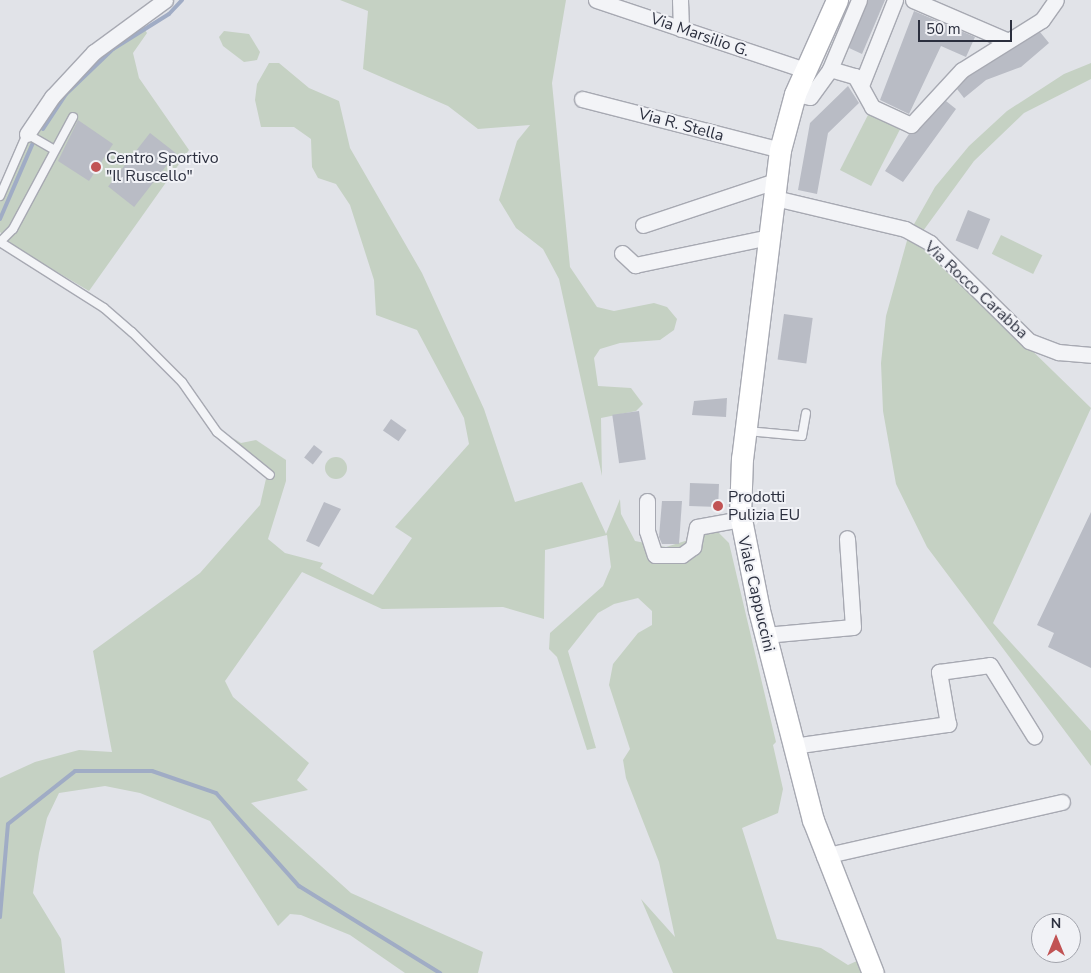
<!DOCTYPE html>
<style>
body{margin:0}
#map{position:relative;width:1091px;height:973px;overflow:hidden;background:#e1e3e8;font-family:"Nunito Sans",sans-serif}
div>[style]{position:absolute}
.green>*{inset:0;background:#c5d1c3;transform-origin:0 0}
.round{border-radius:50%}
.stream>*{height:4px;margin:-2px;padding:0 2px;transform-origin:2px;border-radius:2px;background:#a0acc5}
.building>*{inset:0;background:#b9bcc5;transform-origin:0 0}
.roads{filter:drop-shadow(1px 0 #a7a9b2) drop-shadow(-1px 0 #a7a9b2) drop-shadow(0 1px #a7a9b2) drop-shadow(0 -1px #a7a9b2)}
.lane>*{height:8px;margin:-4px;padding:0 4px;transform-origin:4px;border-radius:4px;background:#f3f4f7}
.street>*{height:15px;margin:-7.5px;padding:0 7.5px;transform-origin:7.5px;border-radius:7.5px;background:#f3f4f7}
.secondary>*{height:21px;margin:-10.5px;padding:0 10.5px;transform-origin:10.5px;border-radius:10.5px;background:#fff}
.dots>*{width:14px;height:14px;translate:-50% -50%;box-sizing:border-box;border:2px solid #f1f2f6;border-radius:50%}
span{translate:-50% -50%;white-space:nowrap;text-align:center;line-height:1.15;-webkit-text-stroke:4px #f1f2f6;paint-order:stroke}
.street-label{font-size:16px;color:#2b2f3e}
.poi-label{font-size:16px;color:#2b2f3e}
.left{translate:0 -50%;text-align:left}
.north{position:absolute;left:1031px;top:913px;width:50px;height:50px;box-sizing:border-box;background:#f1f2f6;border:1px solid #a2a4ac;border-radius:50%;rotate:0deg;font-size:14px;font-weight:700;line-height:20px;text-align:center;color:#2b2f3e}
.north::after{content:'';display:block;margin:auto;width:18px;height:22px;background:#c15354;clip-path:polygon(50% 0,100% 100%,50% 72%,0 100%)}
.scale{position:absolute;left:918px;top:20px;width:94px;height:22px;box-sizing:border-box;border:2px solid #2b2f3e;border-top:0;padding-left:6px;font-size:15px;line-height:18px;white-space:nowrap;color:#2b2f3e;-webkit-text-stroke:4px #f1f2f6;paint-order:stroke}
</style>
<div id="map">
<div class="green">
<div style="clip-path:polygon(340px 0,566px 0,552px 83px,570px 267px,597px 307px,614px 311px,654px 303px,667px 307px,677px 319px,674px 330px,660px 340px,620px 343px,600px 349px,594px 358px,598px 386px,631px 388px,643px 404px,636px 411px,601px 418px,602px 476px,559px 279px,543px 249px,516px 228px,499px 200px,517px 141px,530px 125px,478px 129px,448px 106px,363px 69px,368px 11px)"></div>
<div style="clip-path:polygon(140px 22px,147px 33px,133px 53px,139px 78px,189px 150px,89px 291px,15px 247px,0 232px,0 202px,29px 139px,56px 98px,98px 54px)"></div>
<div style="clip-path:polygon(224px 31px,249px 34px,260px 52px,257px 60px,244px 62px,223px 46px,219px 37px)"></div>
<div style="clip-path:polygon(269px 63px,279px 63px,309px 88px,339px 101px,350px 148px,422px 273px,484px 409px,515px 502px,582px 482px,606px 534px,620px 499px,621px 514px,635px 541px,666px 547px,717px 531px,729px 543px,776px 742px,773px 745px,783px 789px,778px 813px,742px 828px,777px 939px,821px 948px,848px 965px,859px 960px,864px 973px,673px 973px,641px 899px,675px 937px,659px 862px,626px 778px,623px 760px,630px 749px,609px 685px,613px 664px,638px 633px,652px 625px,652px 611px,638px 598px,614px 604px,598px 613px,568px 651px,596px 748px,587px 750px,557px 657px,549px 649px,550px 633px,603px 586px,611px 567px,607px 535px,545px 550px,544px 619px,503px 607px,382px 609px,302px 572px,225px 681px,233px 697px,309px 763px,297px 780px,308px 790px,251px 803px,351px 893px,483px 952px,478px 973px,405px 973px,350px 935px,301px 915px,290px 914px,278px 926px,210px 821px,140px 793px,105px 786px,59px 793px,47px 818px,39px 853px,33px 893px,61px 939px,65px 973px,0 973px,0 778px,35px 762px,79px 750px,112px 752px,93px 651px,200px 573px,260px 505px,268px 470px,233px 438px,241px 443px,256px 440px,286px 460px,286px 481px,268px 539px,285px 553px,323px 563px,320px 568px,373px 595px,412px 538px,395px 527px,469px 444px,464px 418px,417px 330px,376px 315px,374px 280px,350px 205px,336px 184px,318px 178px,312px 167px,311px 139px,294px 127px,261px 127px,255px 100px,257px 84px)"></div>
<div style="clip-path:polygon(1091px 63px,1091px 79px,1024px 113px,974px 161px,923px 231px,913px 226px,935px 187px,969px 146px,1007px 111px,1064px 74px)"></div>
<div style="left:869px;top:113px;width:35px;height:64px;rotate:27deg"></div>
<div style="left:1001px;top:235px;width:46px;height:21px;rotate:26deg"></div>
<div style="clip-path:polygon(908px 237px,933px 254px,1091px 408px,993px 623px,1091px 731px,1091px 766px,927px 547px,896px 484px,883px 411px,881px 363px,886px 316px)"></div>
<div class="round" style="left:325px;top:457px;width:22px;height:22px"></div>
</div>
<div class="stream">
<div style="left:43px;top:129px;width:42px;rotate:-56.7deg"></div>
<div style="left:66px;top:94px;width:65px;rotate:-43.8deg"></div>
<div style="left:113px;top:49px;width:66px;rotate:-32deg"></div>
<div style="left:169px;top:14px;width:19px;rotate:-47deg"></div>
<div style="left:0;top:219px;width:81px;rotate:-66.6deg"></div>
<div style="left:0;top:917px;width:93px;rotate:-85.1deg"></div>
<div style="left:8px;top:824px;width:85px;rotate:-38.3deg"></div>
<div style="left:75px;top:771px;width:77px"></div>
<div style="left:152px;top:771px;width:68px;rotate:19deg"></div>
<div style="left:216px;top:793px;width:125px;rotate:48.3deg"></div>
<div style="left:299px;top:886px;width:166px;rotate:31.7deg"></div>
</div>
<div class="building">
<div style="clip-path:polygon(868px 0,885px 0,862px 54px,849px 48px)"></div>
<div style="clip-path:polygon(914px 11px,975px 37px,966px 57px,941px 46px,909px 114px,880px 100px)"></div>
<div style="clip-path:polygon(1040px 32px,1049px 43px,1021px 67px,986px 80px,964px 98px,957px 89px,968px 77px)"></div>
<div style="clip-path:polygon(848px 86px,859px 103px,828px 133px,817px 194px,798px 190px,810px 123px)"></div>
<div style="clip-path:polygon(946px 101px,956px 109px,903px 182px,885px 171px,909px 134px,918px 131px)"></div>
<div style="clip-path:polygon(78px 120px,113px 144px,89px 181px,58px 161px)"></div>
<div style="left:150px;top:133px;width:33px;height:68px;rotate:38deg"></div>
<div style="left:968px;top:210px;width:24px;height:33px;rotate:22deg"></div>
<div style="left:784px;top:314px;width:29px;height:46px;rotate:8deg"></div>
<div style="clip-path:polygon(727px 398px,726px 417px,692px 415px,694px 401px)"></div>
<div style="left:639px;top:411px;width:49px;height:27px;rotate:82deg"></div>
<div style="left:391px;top:419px;width:19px;height:14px;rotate:35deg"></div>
<div style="left:314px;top:445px;width:11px;height:16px;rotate:38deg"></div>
<div style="left:690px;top:483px;width:29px;height:23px;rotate:2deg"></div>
<div style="clip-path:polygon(662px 501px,682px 501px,679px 544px,662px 544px,659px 537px)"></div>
<div style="clip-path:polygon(324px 502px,341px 509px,319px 547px,306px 541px)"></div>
<div style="clip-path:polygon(1091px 512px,1091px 668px,1048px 647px,1054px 633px,1037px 625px)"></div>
</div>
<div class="roads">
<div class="lane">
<div style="left:0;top:196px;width:68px;rotate:-66.5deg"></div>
<div style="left:27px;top:134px;width:32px;rotate:30deg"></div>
<div style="left:0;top:242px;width:123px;rotate:32.4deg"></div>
<div style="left:104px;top:308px;width:37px;rotate:41deg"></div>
<div style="left:132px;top:332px;width:71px;rotate:45deg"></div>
<div style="left:182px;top:382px;width:61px;rotate:55deg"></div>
<div style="left:217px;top:432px;width:68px;rotate:39.1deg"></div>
<div style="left:0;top:242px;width:18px;rotate:-45deg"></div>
<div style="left:13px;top:229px;width:127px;rotate:-61.8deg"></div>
<div style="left:747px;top:431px;width:55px;rotate:5.2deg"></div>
<div style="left:802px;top:436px;width:23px;rotate:-80deg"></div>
</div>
<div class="street">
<div style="left:596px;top:0;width:220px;rotate:18.5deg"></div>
<div style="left:680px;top:0;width:29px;rotate:88deg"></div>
<div style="left:913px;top:0;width:103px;rotate:23.3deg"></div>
<div style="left:830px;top:69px;width:26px;rotate:16deg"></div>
<div style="left:855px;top:76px;width:35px;rotate:61deg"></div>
<div style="left:872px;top:107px;width:43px;rotate:24.8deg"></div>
<div style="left:911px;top:125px;width:75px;rotate:-47.2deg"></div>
<div style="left:962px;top:70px;width:94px;rotate:-32deg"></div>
<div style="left:1042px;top:20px;width:24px;rotate:-55deg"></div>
<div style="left:862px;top:83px;width:89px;rotate:-68.3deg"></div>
<div style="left:795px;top:94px;width:15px;rotate:11deg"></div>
<div style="left:810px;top:97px;width:34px;rotate:-54deg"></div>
<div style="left:830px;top:69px;width:75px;rotate:-67.2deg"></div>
<div style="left:582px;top:99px;width:204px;rotate:14.4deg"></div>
<div style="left:27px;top:134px;width:45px;rotate:-56deg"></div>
<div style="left:52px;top:97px;width:62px;rotate:-47deg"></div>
<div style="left:94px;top:52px;width:88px;rotate:-36.2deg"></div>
<div style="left:775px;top:198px;width:134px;rotate:13.4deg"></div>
<div style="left:905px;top:229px;width:29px;rotate:29deg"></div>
<div style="left:930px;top:243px;width:139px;rotate:44.7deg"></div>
<div style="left:1029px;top:341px;width:31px;rotate:21deg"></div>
<div style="left:1058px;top:352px;width:33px;rotate:5deg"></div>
<div style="left:643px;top:225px;width:142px;rotate:-18.4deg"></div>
<div style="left:622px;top:253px;width:18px;rotate:43deg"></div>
<div style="left:635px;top:265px;width:137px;rotate:-11.8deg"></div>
<div style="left:647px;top:501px;width:30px;rotate:90deg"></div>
<div style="left:647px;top:531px;width:25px;rotate:72deg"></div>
<div style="left:655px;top:555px;width:27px"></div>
<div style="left:682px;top:555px;width:14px;rotate:-36deg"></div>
<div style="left:693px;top:547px;width:20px;rotate:-79deg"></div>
<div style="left:697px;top:527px;width:45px;rotate:-10.3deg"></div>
<div style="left:765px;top:635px;width:88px;rotate:-5.2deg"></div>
<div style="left:853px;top:627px;width:89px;rotate:-93.9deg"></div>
<div style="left:793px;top:746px;width:157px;rotate:-8.1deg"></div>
<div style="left:948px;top:724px;width:53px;rotate:-99.8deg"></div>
<div style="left:939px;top:672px;width:51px;rotate:-7.8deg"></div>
<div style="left:990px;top:665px;width:84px;rotate:58.2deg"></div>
<div style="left:824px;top:856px;width:244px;rotate:-12.8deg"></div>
</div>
<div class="secondary">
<div style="left:837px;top:0;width:103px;rotate:114.1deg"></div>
<div style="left:795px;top:94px;width:58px;rotate:105deg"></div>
<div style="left:780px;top:150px;width:310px;rotate:97deg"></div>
<div style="left:742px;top:458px;width:56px;rotate:92deg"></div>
<div style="left:740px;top:514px;width:98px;rotate:78.8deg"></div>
<div style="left:759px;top:610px;width:217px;rotate:75.6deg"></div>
<div style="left:813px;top:820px;width:164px;rotate:68.6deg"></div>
</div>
</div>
<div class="dots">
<div style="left:96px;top:167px;background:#c15354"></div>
<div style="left:718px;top:506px;background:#c15354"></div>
</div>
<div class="street-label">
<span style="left:700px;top:35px;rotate:19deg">Via Marsilio G.</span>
<span style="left:681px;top:125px;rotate:15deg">Via R. Stella</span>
<span style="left:976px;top:290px;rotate:43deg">Via Rocco Carabba</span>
<span style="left:756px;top:594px;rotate:77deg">Viale Cappuccini</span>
</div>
<div class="poi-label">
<span class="left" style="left:106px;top:167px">Centro Sportivo<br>"Il Ruscello"</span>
<span class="left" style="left:728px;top:506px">Prodotti<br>Pulizia EU</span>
</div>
<div class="north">N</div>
<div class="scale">50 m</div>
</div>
